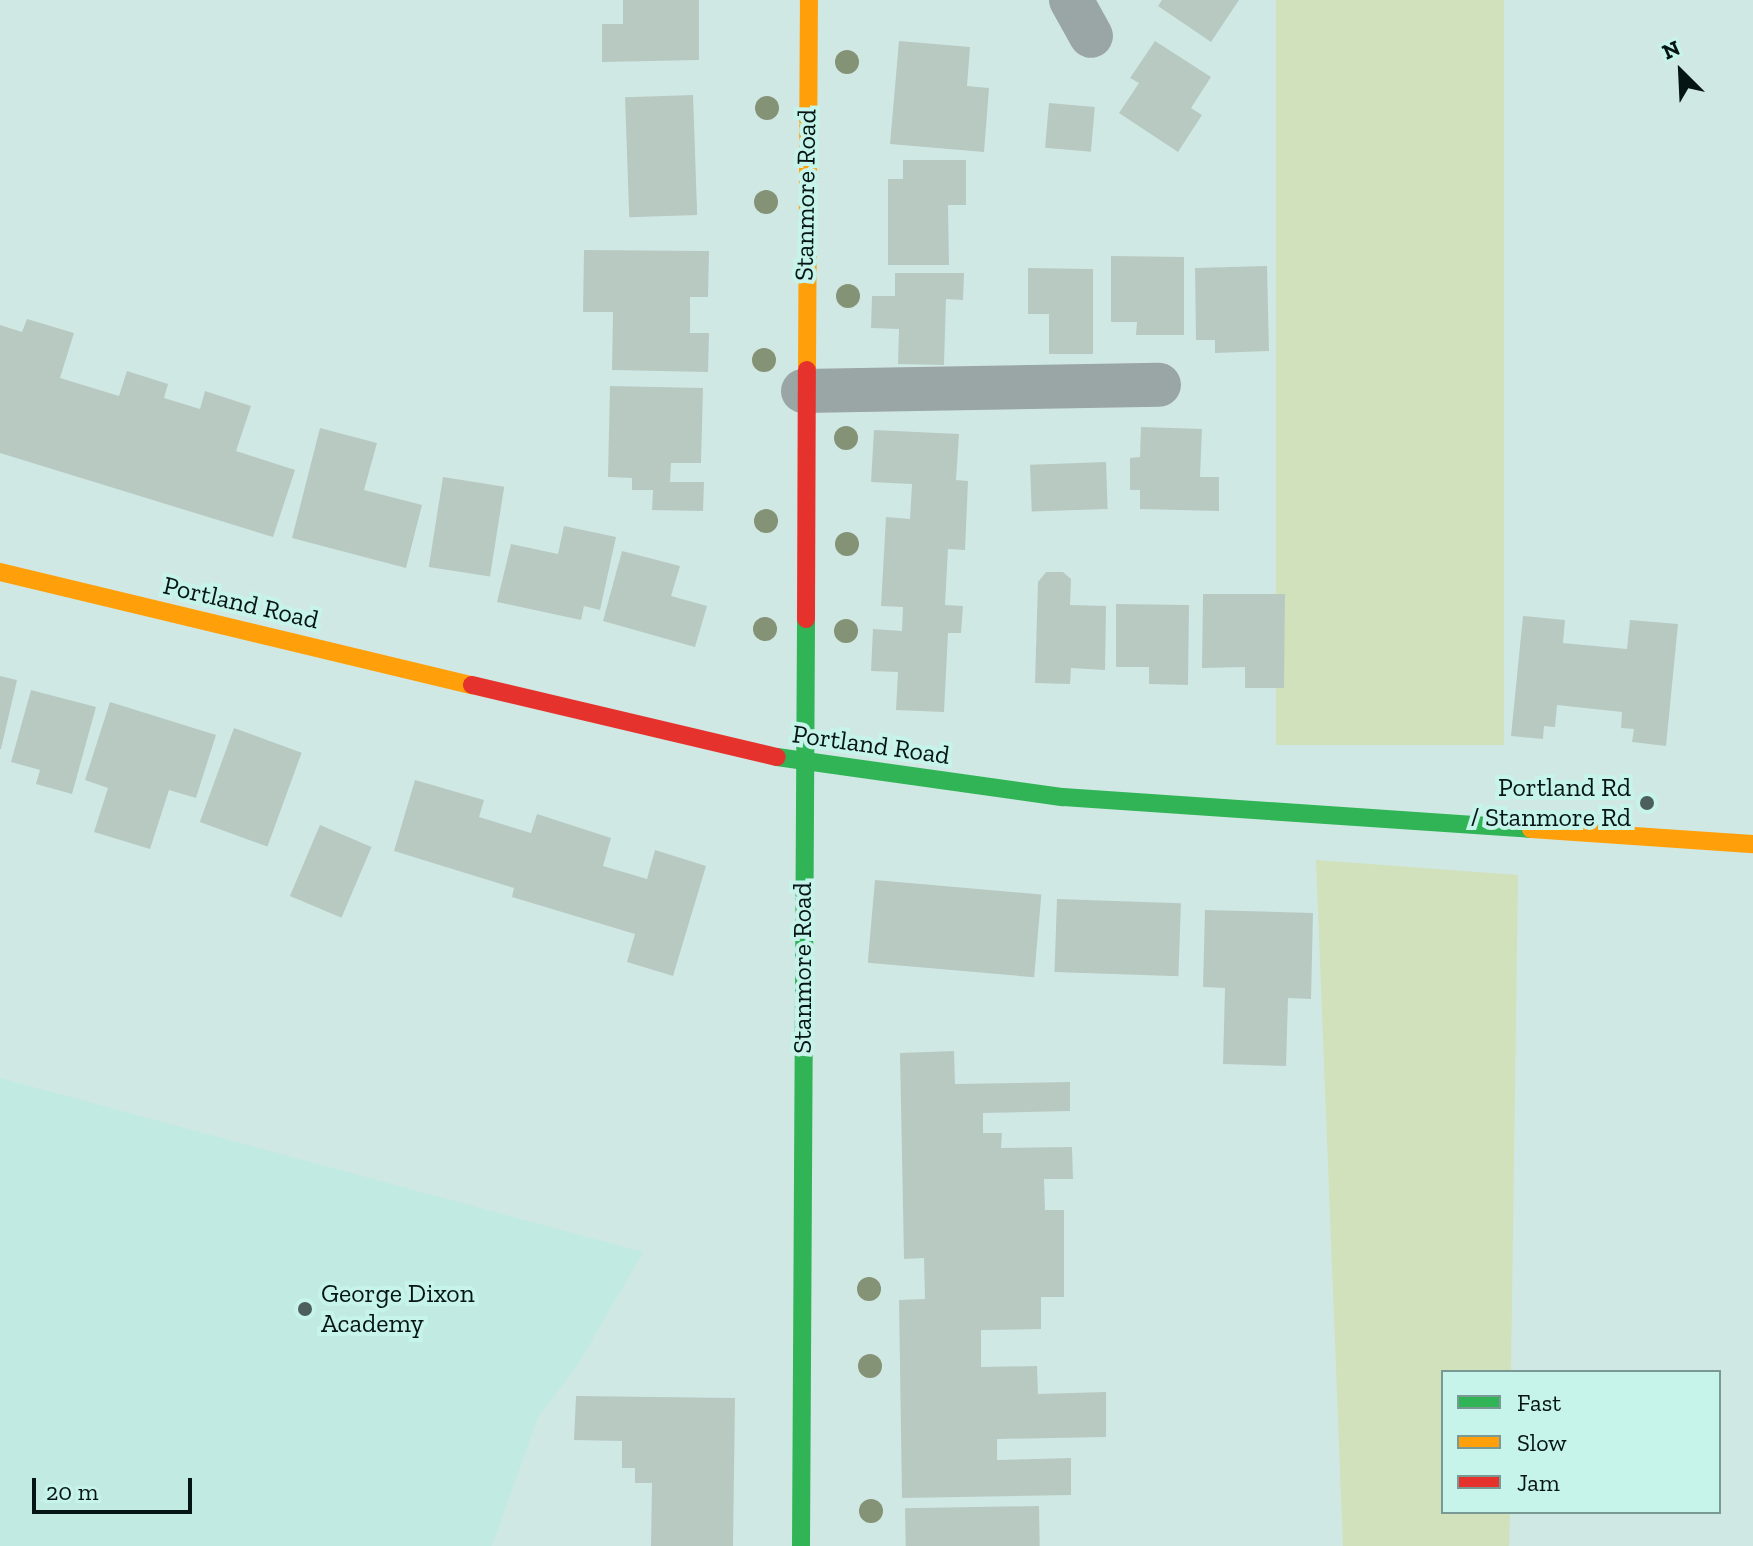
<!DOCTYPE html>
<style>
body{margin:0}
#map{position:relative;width:1753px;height:1546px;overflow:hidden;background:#d0e8e4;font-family:"Zilla Slab",serif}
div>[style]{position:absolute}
.built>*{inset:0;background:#c1eae2}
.green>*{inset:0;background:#d0e1bb;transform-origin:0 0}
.building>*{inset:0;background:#b8c9c2;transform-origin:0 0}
.street>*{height:44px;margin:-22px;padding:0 22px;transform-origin:22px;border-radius:22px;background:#9aa5a5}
.fast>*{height:18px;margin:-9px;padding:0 9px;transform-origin:9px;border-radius:9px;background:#30b455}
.slow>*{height:18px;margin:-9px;padding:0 9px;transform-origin:9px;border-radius:9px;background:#ff9f0a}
.jam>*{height:18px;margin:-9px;padding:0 9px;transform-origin:9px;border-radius:9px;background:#e5322d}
.trees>*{width:24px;height:24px;margin:-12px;border-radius:50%;background:#849275}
.dots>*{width:22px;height:22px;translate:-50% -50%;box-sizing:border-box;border:4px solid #c6f3ea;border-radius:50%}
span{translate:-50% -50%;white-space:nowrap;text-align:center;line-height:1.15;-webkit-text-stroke:8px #c6f3ea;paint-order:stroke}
.street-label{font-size:26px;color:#051513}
.poi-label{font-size:26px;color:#051513}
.right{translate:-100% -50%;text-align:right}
.left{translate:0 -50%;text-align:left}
.legend{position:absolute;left:1441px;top:1370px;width:280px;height:144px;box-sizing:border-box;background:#c6f3ea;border:2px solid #799a94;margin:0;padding:10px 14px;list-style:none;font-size:24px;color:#051513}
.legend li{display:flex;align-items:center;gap:16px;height:40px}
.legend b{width:40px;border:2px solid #799a94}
.north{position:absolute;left:1641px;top:32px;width:80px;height:80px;-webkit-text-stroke:6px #c6f3ea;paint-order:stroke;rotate:336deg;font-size:22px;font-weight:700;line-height:32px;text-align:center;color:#051513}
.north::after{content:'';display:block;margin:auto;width:28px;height:36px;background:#051513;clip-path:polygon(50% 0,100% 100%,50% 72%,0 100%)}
.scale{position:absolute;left:32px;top:1478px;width:160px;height:36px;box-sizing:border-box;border:4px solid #051513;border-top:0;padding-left:10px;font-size:24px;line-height:28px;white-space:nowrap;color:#051513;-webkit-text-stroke:6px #c6f3ea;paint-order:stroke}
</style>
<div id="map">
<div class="built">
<div style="clip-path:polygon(0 1078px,643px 1252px,577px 1366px,538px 1417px,492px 1546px,0 1546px)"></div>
</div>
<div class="green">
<div style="left:1276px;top:0;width:228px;height:745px"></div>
<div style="clip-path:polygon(1316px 860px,1518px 875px,1511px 1372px,1443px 1372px,1443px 1512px,1510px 1512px,1509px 1546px,1343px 1546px)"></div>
</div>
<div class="building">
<div style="clip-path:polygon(623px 0,699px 0,699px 60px,602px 62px,602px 24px,623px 24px)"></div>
<div style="clip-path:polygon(1162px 0,1239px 0,1211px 42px,1158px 6px)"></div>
<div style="clip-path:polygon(899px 41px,970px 47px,967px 86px,989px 88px,984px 152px,890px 144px)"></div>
<div style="clip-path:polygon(1155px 41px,1211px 77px,1191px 108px,1202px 115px,1178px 152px,1119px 113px,1139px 83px,1130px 78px)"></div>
<div style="left:693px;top:95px;width:120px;height:68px;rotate:88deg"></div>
<div style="left:1049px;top:103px;width:46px;height:45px;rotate:5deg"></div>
<div style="clip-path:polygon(903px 160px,966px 160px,966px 205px,948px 205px,949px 265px,888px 265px,888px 179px,903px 179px)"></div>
<div style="clip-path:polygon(584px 250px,709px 251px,708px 297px,690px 297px,690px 333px,709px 333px,708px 372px,612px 370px,613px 312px,583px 312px)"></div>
<div style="clip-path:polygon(1111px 256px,1184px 257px,1184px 335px,1136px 335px,1137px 322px,1111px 322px)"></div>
<div style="clip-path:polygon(1267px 266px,1269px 351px,1215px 353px,1215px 340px,1196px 340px,1195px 268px)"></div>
<div style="clip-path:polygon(1028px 268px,1093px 269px,1093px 354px,1049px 354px,1049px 314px,1028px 314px)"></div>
<div style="clip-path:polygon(895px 273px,964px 273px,963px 300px,946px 299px,944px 365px,898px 364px,899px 329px,871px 328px,872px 296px,895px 296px)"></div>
<div style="clip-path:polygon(27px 319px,74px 333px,60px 378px,119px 396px,127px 371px,168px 384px,164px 398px,200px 409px,205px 391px,251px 406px,236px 451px,295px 470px,273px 537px,0 453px,0 325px,22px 332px)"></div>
<div style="clip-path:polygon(610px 386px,703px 388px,701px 463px,671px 463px,670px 482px,704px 482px,703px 511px,652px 510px,653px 490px,632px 490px,632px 478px,608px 477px)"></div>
<div style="clip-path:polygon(1141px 427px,1202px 429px,1200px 477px,1219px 477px,1219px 511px,1140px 509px,1140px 490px,1130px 490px,1130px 458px,1140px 457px)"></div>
<div style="clip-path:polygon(320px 428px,377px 443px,364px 490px,422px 505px,406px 568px,292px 538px)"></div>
<div style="clip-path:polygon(874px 430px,959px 434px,956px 480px,968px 481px,965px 550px,948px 549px,945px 605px,963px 606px,961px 633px,948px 633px,944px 712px,896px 710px,898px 672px,871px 671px,873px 629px,902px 631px,903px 607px,881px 606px,886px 517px,910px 519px,912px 484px,871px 482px)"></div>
<div style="left:1106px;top:462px;width:47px;height:76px;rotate:88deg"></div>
<div style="left:443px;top:477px;width:62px;height:91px;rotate:9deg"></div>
<div style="clip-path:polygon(564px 526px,616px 537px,600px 610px,584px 606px,581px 620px,497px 602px,511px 544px,558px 554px)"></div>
<div style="clip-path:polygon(622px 551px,680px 566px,671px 596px,707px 606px,695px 647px,603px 621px)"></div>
<div style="clip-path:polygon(1046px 572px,1063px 572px,1071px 579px,1070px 605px,1106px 606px,1105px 670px,1071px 668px,1070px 684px,1035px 683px,1038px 582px)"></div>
<div style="clip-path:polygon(1203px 594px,1285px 594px,1284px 688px,1245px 688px,1245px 667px,1202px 668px)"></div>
<div style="clip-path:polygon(1116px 604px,1189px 605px,1188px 685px,1149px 684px,1149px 667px,1116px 667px)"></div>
<div style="clip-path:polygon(1523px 616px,1565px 620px,1563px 643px,1627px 649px,1630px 620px,1678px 624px,1666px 746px,1632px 742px,1634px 729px,1621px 728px,1622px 712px,1557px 705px,1555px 727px,1544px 726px,1543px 739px,1511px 736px)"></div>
<div style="clip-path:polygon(0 676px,17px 680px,1px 749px,0 749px)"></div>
<div style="clip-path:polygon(31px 690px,96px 707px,72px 794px,36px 784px,40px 770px,11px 762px)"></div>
<div style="clip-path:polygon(110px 702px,216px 735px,196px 798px,169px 790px,150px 849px,94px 832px,108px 788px,85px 780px)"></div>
<div style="left:234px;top:728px;width:72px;height:100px;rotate:20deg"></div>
<div style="clip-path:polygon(415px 780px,484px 800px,479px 817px,531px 833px,537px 814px,611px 838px,603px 866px,647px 879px,655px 850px,706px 866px,673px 976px,627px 962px,635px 934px,512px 897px,514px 888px,394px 851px)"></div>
<div style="left:320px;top:825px;width:56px;height:77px;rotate:23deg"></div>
<div style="left:875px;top:880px;width:167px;height:83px;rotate:5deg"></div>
<div style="left:1057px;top:899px;width:124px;height:73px;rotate:2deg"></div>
<div style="clip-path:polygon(1205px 910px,1313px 913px,1311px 999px,1288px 998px,1286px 1066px,1223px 1064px,1225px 988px,1203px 987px)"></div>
<div style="clip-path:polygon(954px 1051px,955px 1084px,1070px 1082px,1070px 1111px,983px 1113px,983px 1133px,1002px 1133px,1001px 1148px,1072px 1147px,1073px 1179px,1044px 1179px,1045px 1210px,1064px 1210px,1064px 1297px,1041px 1297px,1041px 1329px,981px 1330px,981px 1367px,1037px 1366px,1038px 1394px,1106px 1392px,1106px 1437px,997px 1439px,997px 1460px,1071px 1458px,1071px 1495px,902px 1498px,899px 1300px,925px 1299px,924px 1258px,904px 1259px,900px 1053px)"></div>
<div style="clip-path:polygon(576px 1396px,735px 1398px,733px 1546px,651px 1546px,652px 1483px,635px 1483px,635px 1468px,622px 1468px,622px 1441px,574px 1440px)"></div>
<div style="left:1039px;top:1506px;width:40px;height:134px;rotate:89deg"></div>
</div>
<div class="street">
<div style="left:1071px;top:0;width:41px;rotate:60.9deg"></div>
<div style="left:803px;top:391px;width:356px;rotate:-1deg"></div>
</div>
<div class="fast">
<div style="left:777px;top:757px;width:289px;rotate:8deg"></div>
<div style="left:1063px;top:797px;width:469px;rotate:3.9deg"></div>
<div style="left:801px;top:1546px;width:927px;rotate:-89.69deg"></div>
</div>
<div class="slow">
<div style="left:807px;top:370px;width:370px;rotate:-89.7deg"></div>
<div style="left:0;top:572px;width:485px;rotate:13.5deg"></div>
<div style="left:1531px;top:829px;width:223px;rotate:3.9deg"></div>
</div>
<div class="jam">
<div style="left:806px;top:619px;width:249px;rotate:-89.8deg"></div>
<div style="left:472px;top:685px;width:313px;rotate:13.3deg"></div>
</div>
<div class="trees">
<div style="left:847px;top:62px"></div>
<div style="left:767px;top:108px"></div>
<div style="left:766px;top:202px"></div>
<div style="left:848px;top:296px"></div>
<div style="left:764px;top:360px"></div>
<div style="left:846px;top:438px"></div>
<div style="left:766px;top:521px"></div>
<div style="left:847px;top:544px"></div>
<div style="left:765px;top:629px"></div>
<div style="left:846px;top:631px"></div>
<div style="left:869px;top:1289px"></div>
<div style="left:870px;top:1366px"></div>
<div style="left:871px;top:1511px"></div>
</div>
<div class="dots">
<div style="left:1647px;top:803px;background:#4c5f5c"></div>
<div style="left:305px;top:1309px;background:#4c5f5c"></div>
</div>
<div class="street-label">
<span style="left:806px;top:195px;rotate:-89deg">Stanmore Road</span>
<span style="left:241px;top:603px;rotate:13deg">Portland Road</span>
<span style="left:871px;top:745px;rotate:8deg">Portland Road</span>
<span style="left:803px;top:968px;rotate:-90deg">Stanmore Road</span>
</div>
<div class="poi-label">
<span class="right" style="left:1631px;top:803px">Portland Rd<br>/ Stanmore Rd</span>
<span class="left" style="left:321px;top:1309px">George Dixon<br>Academy</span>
</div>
<ul class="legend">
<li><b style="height:10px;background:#30b455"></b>Fast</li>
<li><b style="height:10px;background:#ff9f0a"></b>Slow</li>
<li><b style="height:10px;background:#e5322d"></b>Jam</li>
</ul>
<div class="north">N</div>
<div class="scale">20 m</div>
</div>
